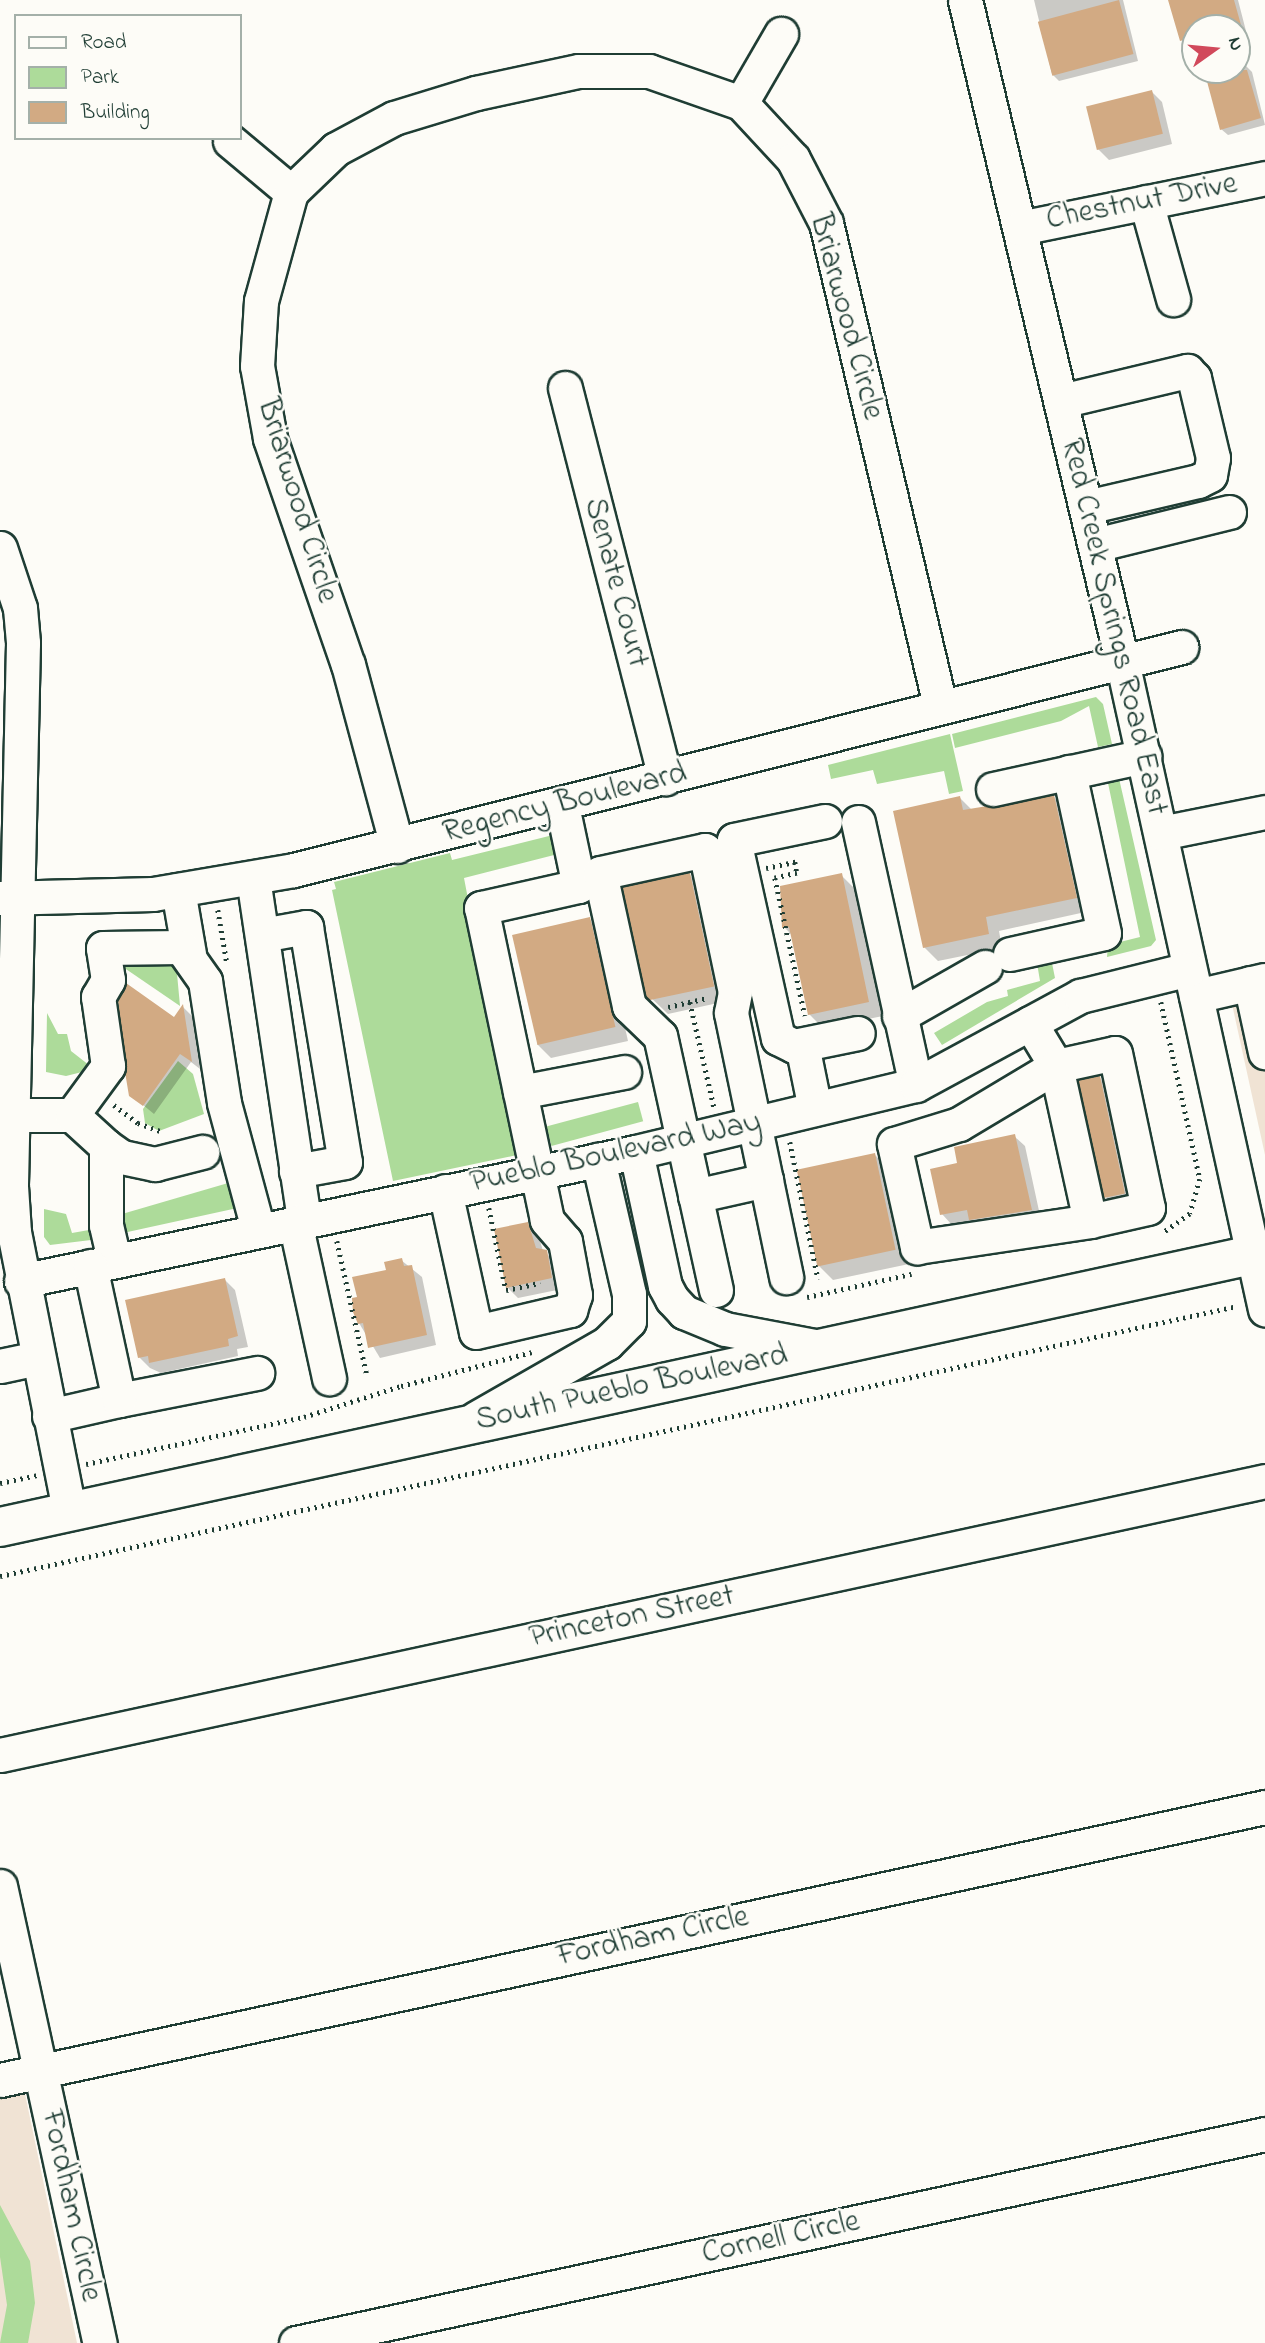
<!DOCTYPE html>
<style>
body{margin:0}
#map{position:relative;width:1265px;height:2343px;overflow:hidden;background:#fdfcf7;font-family:"Indie Flower",sans-serif}
div>[style]{position:absolute}
.built>*{inset:0;background:#f0e3d4}
.green>*{inset:0;background:#addb9a;transform-origin:0 0}
.shadow>*{inset:0;background:#0003}
.building>*{inset:0;background:#d2aa83;transform-origin:0 0}
.path>*{height:4.5px;margin-top:-2.25px;transform-origin:0;background:repeating-linear-gradient(90deg,#1f3d34 0 2px,transparent 0 7px)}
.roads{filter:drop-shadow(2px 0 #1f3d34) drop-shadow(-2px 0 #1f3d34) drop-shadow(0 2px #1f3d34) drop-shadow(0 -2px #1f3d34)}
.minor>*{height:33px;margin:-16.5px;padding:0 16.5px;transform-origin:16.5px;border-radius:16.5px;background:#fdfcf7}
.major>*{height:38px;margin:-19px;padding:0 19px;transform-origin:19px;border-radius:19px;background:#fdfcf7}
span{translate:-50% -50%;white-space:nowrap;text-align:center;line-height:1.15;-webkit-text-stroke:5px #fdfcf7;paint-order:stroke}
.street-label{font-size:32px;color:#1f3d34}
.legend{position:absolute;left:14px;top:14px;width:228px;height:126px;box-sizing:border-box;background:#fdfcf7;border:2px solid #a4b0a9;margin:0;padding:9px 12px;list-style:none;font-size:21px;color:#1f3d34}
.legend li{display:flex;align-items:center;gap:14px;height:35px}
.legend b{width:35px;border:2px solid #a4b0a9}
.north{position:absolute;left:1181px;top:14px;width:70px;height:70px;box-sizing:border-box;background:#fdfcf7;border:2px solid #a4b0a9;border-radius:50%;rotate:75deg;font-size:19px;font-weight:700;line-height:28px;text-align:center;color:#1f3d34}
.north::after{content:'';display:block;margin:auto;width:24px;height:32px;background:#d1495b;clip-path:polygon(50% 0,100% 100%,50% 72%,0 100%)}
</style>
<div id="map">
<div class="built">
<div style="clip-path:polygon(1265px 967px,1265px 1155px,1230px 995px)"></div>
<div style="clip-path:polygon(24px 2089px,77px 2343px,0 2343px,0 2095px)"></div>
</div>
<div class="green">
<div style="clip-path:polygon(1096px 697px,1103px 704px,1112px 744px,1098px 747px,1089px 706px,1061px 721px,955px 748px,952px 734px)"></div>
<div style="clip-path:polygon(950px 734px,963px 791px,949px 794px,944px 771px,877px 784px,873px 770px,831px 779px,828px 765px)"></div>
<div style="clip-path:polygon(1118px 774px,1156px 940px,1151px 946px,1107px 957px,1108px 945px,1140px 937px,1108px 783px,1088px 784px)"></div>
<div style="clip-path:polygon(553px 835px,558px 854px,464px 878px,517px 1155px,393px 1181px,332px 890px,336px 889px,334px 882px,450px 853px,452px 860px)"></div>
<div style="clip-path:polygon(1051px 958px,1055px 978px,942px 1045px,934px 1033px,987px 1002px,1008px 996px,1007px 990px,1040px 981px,1037px 963px)"></div>
<div style="clip-path:polygon(119px 961px,176px 963px,180px 1006px,120px 965px)"></div>
<div style="clip-path:polygon(47px 1013px,58px 1034px,67px 1034px,71px 1051px,94px 1069px,66px 1076px,46px 1072px)"></div>
<div style="clip-path:polygon(178px 1061px,193px 1074px,204px 1114px,159px 1131px,145px 1123px,143px 1109px)"></div>
<div style="left:638px;top:1102px;width:20px;height:95px;rotate:75deg"></div>
<div style="clip-path:polygon(235px 1181px,242px 1207px,123px 1233px,122px 1214px)"></div>
<div style="clip-path:polygon(44px 1209px,66px 1214px,72px 1233px,89px 1230px,91px 1240px,50px 1245px,44px 1237px)"></div>
<div style="clip-path:polygon(0 2205px,30px 2261px,35px 2303px,28px 2343px,0 2343px,7px 2305px,0 2257px)"></div>
</div>
<div class="shadow">
<div style="clip-path:polygon(1034px 0,1123px 0,1138px 61px,1059px 81px,1052px 74px)"></div>
<div style="clip-path:polygon(1170px 0,1238px 0,1246px 31px,1195px 28px,1195px 45px,1189px 47px,1182px 40px)"></div>
<div style="clip-path:polygon(1245px 65px,1252px 72px,1265px 125px,1228px 135px,1221px 129px,1227px 70px)"></div>
<div style="clip-path:polygon(1152px 92px,1162px 102px,1172px 144px,1109px 160px,1098px 149px)"></div>
<div style="clip-path:polygon(1054px 797px,1068px 811px,1090px 911px,999px 931px,1002px 948px,938px 961px,924px 947px,960px 798px,972px 810px)"></div>
<div style="clip-path:polygon(690px 875px,704px 889px,727px 1001px,668px 1014px,648px 995px,625px 889px)"></div>
<div style="clip-path:polygon(841px 875px,855px 889px,883px 1016px,823px 1028px,809px 1014px,793px 936px,784px 927px)"></div>
<div style="clip-path:polygon(589px 919px,604px 933px,628px 1041px,551px 1058px,537px 1044px)"></div>
<div style="clip-path:polygon(183px 1007px,192px 1016px,200px 1069px,191px 1062px,154px 1114px,131px 1095px)"></div>
<div style="clip-path:polygon(1100px 1078px,1110px 1088px,1135px 1204px,1117px 1208px,1106px 1197px)"></div>
<div style="clip-path:polygon(1014px 1136px,1025px 1146px,1041px 1220px,981px 1229px,973px 1221px,952px 1225px,942px 1214px,959px 1164px)"></div>
<div style="clip-path:polygon(875px 1155px,889px 1169px,909px 1264px,833px 1280px,819px 1266px)"></div>
<div style="clip-path:polygon(527px 1224px,538px 1234px,543px 1251px,557px 1262px,562px 1289px,518px 1298px,508px 1288px)"></div>
<div style="clip-path:polygon(401px 1260px,422px 1277px,436px 1345px,380px 1358px,359px 1323px,388px 1271px)"></div>
<div style="clip-path:polygon(225px 1280px,235px 1290px,248px 1347px,237px 1349px,238px 1356px,161px 1373px,150px 1368px,139px 1357px)"></div>
</div>
<div class="building">
<div style="left:1119px;top:0;width:56px;height:84px;rotate:75deg"></div>
<div style="clip-path:polygon(1168px 0,1234px 0,1241px 25px,1195px 28px,1195px 37px,1180px 41px)"></div>
<div style="clip-path:polygon(1221px 70px,1247px 70px,1261px 118px,1220px 130px,1205px 74px)"></div>
<div style="left:1152px;top:90px;width:45px;height:68px;rotate:76deg"></div>
<div style="clip-path:polygon(1054px 795px,1077px 898px,986px 917px,989px 934px,923px 948px,893px 811px,960px 796px,963px 810px)"></div>
<div style="left:690px;top:873px;width:116px;height:69px;rotate:78deg"></div>
<div style="clip-path:polygon(842px 873px,869px 1002px,808px 1015px,789px 927px,782px 928px,780px 886px)"></div>
<div style="left:590px;top:917px;width:113px;height:80px;rotate:77deg"></div>
<div style="clip-path:polygon(126px 983px,174px 1017px,183px 1004px,192px 1062px,180px 1054px,143px 1106px,129px 1096px,125px 1072px,118px 1001px)"></div>
<div style="left:1100px;top:1076px;width:120px;height:22px;rotate:78deg"></div>
<div style="clip-path:polygon(1015px 1134px,1032px 1210px,969px 1220px,967px 1210px,940px 1215px,930px 1169px,957px 1163px,954px 1147px)"></div>
<div style="left:875px;top:1153px;width:99px;height:80px;rotate:78deg"></div>
<div style="clip-path:polygon(528px 1222px,536px 1248px,547px 1250px,552px 1278px,506px 1288px,494px 1229px)"></div>
<div style="clip-path:polygon(402px 1258px,404px 1266px,412px 1265px,427px 1335px,368px 1348px,363px 1323px,358px 1324px,353px 1312px,352px 1298px,357px 1297px,352px 1277px,386px 1270px,384px 1262px)"></div>
<div style="clip-path:polygon(225px 1278px,238px 1336px,228px 1339px,229px 1346px,149px 1363px,148px 1356px,138px 1358px,125px 1300px)"></div>
</div>
<div class="path">
<div style="left:766px;top:868px;width:30px;rotate:-12deg"></div>
<div style="left:795px;top:862px;width:11px;rotate:80deg"></div>
<div style="left:797px;top:873px;width:23px;rotate:167deg"></div>
<div style="left:775px;top:878px;width:141px;rotate:77.7deg"></div>
<div style="left:218px;top:910px;width:54px;rotate:80.4deg"></div>
<div style="left:690px;top:1002px;width:108px;rotate:77.1deg"></div>
<div style="left:1161px;top:1002px;width:181px;rotate:77.6deg"></div>
<div style="left:1200px;top:1179px;width:36px;rotate:106deg"></div>
<div style="left:1190px;top:1214px;width:32px;rotate:145deg"></div>
<div style="left:668px;top:1007px;width:40px;rotate:-13deg"></div>
<div style="left:114px;top:1105px;width:30px;rotate:37deg"></div>
<div style="left:138px;top:1123px;width:27px;rotate:20deg"></div>
<div style="left:790px;top:1142px;width:140px;rotate:78.4deg"></div>
<div style="left:489px;top:1208px;width:84px;rotate:78.3deg"></div>
<div style="left:506px;top:1290px;width:35px;rotate:-12deg"></div>
<div style="left:337px;top:1241px;width:137px;rotate:77.4deg"></div>
<div style="left:807px;top:1297px;width:107px;rotate:-12.5deg"></div>
<div style="left:86px;top:1464px;width:223px;rotate:-12.2deg"></div>
<div style="left:304px;top:1417px;width:102px;rotate:-17.7deg"></div>
<div style="left:401px;top:1386px;width:135px;rotate:-14.5deg"></div>
<div style="left:0;top:1483px;width:38px;rotate:-12deg"></div>
<div style="left:0;top:1576px;width:1266px;rotate:-12.31deg"></div>
</div>
<div class="roads">
<div class="minor">
<div style="left:965px;top:0;width:679px;rotate:76.64deg"></div>
<div style="left:1122px;top:661px;width:664px;rotate:77.56deg"></div>
<div style="left:741px;top:103px;width:80px;rotate:-59.9deg"></div>
<div style="left:230px;top:141px;width:80px;rotate:39.9deg"></div>
<div style="left:1146px;top:202px;width:101px;rotate:74.4deg"></div>
<div style="left:1020px;top:228px;width:250px;rotate:-11.5deg"></div>
<div style="left:565px;top:388px;width:403px;rotate:75.6deg"></div>
<div style="left:1061px;top:401px;width:130px;rotate:-13.4deg"></div>
<div style="left:1187px;top:371px;width:10px;rotate:45deg"></div>
<div style="left:1194px;top:378px;width:82px;rotate:76.6deg"></div>
<div style="left:1213px;top:458px;width:17px;rotate:100deg"></div>
<div style="left:1210px;top:475px;width:13px;rotate:153deg"></div>
<div style="left:1198px;top:481px;width:115px;rotate:166.9deg"></div>
<div style="left:1095px;top:545px;width:138px;rotate:-13.8deg"></div>
<div style="left:0;top:548px;width:63px;rotate:71.6deg"></div>
<div style="left:20px;top:608px;width:35px;rotate:85deg"></div>
<div style="left:23px;top:643px;width:543px;rotate:91.27deg"></div>
<div style="left:11px;top:1186px;width:46px;rotate:86.3deg"></div>
<div style="left:14px;top:1232px;width:282px;rotate:78.8deg"></div>
<div style="left:993px;top:789px;width:155px;rotate:-12.3deg"></div>
<div style="left:825px;top:821px;width:93px;rotate:168.2deg"></div>
<div style="left:734px;top:840px;width:203px;rotate:77.5deg"></div>
<div style="left:778px;top:1038px;width:18px;rotate:27deg"></div>
<div style="left:794px;top:1046px;width:65px;rotate:-11.5deg"></div>
<div style="left:858px;top:822px;width:269px;rotate:77.6deg"></div>
<div style="left:1161px;top:833px;width:106px;rotate:-11.4deg"></div>
<div style="left:397px;top:846px;width:188px;rotate:-105.1deg"></div>
<div style="left:348px;top:665px;width:240px;rotate:-109deg"></div>
<div style="left:270px;top:438px;width:73px;rotate:-100.2deg"></div>
<div style="left:257px;top:366px;width:65px;rotate:-86.5deg"></div>
<div style="left:261px;top:301px;width:113px;rotate:-74.6deg"></div>
<div style="left:291px;top:192px;width:62px;rotate:-43.7deg"></div>
<div style="left:336px;top:149px;width:66px;rotate:-28.1deg"></div>
<div style="left:394px;top:118px;width:86px;rotate:-17deg"></div>
<div style="left:476px;top:93px;width:105px;rotate:-12.1deg"></div>
<div style="left:579px;top:71px;width:70px"></div>
<div style="left:649px;top:71px;width:97px;rotate:19.2deg"></div>
<div style="left:741px;top:103px;width:76px;rotate:47.1deg"></div>
<div style="left:793px;top:159px;width:72px;rotate:62.7deg"></div>
<div style="left:826px;top:223px;width:497px;rotate:76.7deg"></div>
<div style="left:253px;top:878px;width:346px;rotate:81.5deg"></div>
<div style="left:178px;top:890px;width:65px;rotate:80.2deg"></div>
<div style="left:0;top:898px;width:153px;rotate:-1.5deg"></div>
<div style="left:153px;top:894px;width:143px;rotate:-9.7deg"></div>
<div style="left:294px;top:870px;width:915px;rotate:-14.11deg"></div>
<div style="left:262px;top:935px;width:45px;rotate:-10.3deg"></div>
<div style="left:306px;top:927px;width:238px;rotate:80.6deg"></div>
<div style="left:345px;top:1162px;width:50px;rotate:169.6deg"></div>
<div style="left:1010px;top:954px;width:96px;rotate:-12.6deg"></div>
<div style="left:1104px;top:933px;width:165px;rotate:-102.3deg"></div>
<div style="left:1250px;top:983px;width:71px;rotate:77.7deg"></div>
<div style="left:1196px;top:996px;width:71px;rotate:-13.1deg"></div>
<div style="left:899px;top:1016px;width:99px;rotate:-29.7deg"></div>
<div style="left:1030px;top:1023px;width:50px;rotate:58.8deg"></div>
<div style="left:1056px;top:1066px;width:113px;rotate:149.1deg"></div>
<div style="left:959px;top:1124px;width:68px;rotate:162.9deg"></div>
<div style="left:894px;top:1144px;width:106px;rotate:77.4deg"></div>
<div style="left:917px;top:1247px;width:175px;rotate:-8.5deg"></div>
<div style="left:802px;top:1045px;width:65px;rotate:78.5deg"></div>
<div style="left:1115px;top:1053px;width:158px;rotate:78deg"></div>
<div style="left:1148px;top:1208px;width:59px;rotate:167.4deg"></div>
<div style="left:1090px;top:1221px;width:159px;rotate:-102.4deg"></div>
<div style="left:1056px;top:1066px;width:60px;rotate:-12.4deg"></div>
<div style="left:520px;top:1092px;width:106px;rotate:-10.9deg"></div>
<div style="left:13px;top:1115px;width:59px"></div>
<div style="left:72px;top:1115px;width:61px;rotate:-53.7deg"></div>
<div style="left:108px;top:1066px;width:70px;rotate:-98.2deg"></div>
<div style="left:98px;top:997px;width:20px;rotate:-60deg"></div>
<div style="left:108px;top:980px;width:32px;rotate:-99deg"></div>
<div style="left:103px;top:948px;width:78px;rotate:-0.7deg"></div>
<div style="left:181px;top:947px;width:42px;rotate:54.8deg"></div>
<div style="left:205px;top:981px;width:123px;rotate:81.1deg"></div>
<div style="left:224px;top:1103px;width:131px;rotate:74.9deg"></div>
<div style="left:72px;top:1115px;width:46px;rotate:42.4deg"></div>
<div style="left:106px;top:1146px;width:79px;rotate:90deg"></div>
<div style="left:106px;top:1225px;width:37px;rotate:77deg"></div>
<div style="left:106px;top:1146px;width:19px;rotate:35deg"></div>
<div style="left:122px;top:1157px;width:34px;rotate:12deg"></div>
<div style="left:155px;top:1164px;width:49px;rotate:-14.3deg"></div>
<div style="left:636px;top:1152px;width:137px;rotate:77.8deg"></div>
<div style="left:665px;top:1286px;width:15px;rotate:62deg"></div>
<div style="left:672px;top:1299px;width:18px;rotate:47deg"></div>
<div style="left:684px;top:1312px;width:44px;rotate:22.5deg"></div>
<div style="left:725px;top:1329px;width:96px;rotate:10.8deg"></div>
<div style="left:445px;top:1191px;width:144px;rotate:77.6deg"></div>
<div style="left:476px;top:1332px;width:97px;rotate:-13.2deg"></div>
<div style="left:570px;top:1310px;width:16px;rotate:-72deg"></div>
<div style="left:575px;top:1295px;width:55px;rotate:-100.5deg"></div>
<div style="left:565px;top:1241px;width:28px;rotate:-131deg"></div>
<div style="left:547px;top:1220px;width:319px;rotate:-101.9deg"></div>
<div style="left:481px;top:908px;width:100px;rotate:-12.7deg"></div>
<div style="left:579px;top:886px;width:83px;rotate:-101.9deg"></div>
<div style="left:695px;top:1196px;width:73px;rotate:-12.7deg"></div>
<div style="left:295px;top:1222px;width:160px;rotate:77.7deg"></div>
<div style="left:21px;top:1281px;width:628px;rotate:-11.85deg"></div>
<div style="left:636px;top:1152px;width:288px;rotate:-13.5deg"></div>
<div style="left:916px;top:1085px;width:187px;rotate:-28.5deg"></div>
<div style="left:1080px;top:996px;width:112px;rotate:-13.9deg"></div>
<div style="left:716px;top:1290px;width:260px;rotate:-102.4deg"></div>
<div style="left:660px;top:1036px;width:43px;rotate:-135.9deg"></div>
<div style="left:629px;top:1006px;width:136px;rotate:-102.3deg"></div>
<div style="left:600px;top:873px;width:107px;rotate:-12.4deg"></div>
<div style="left:705px;top:850px;width:145px;rotate:78.1deg"></div>
<div style="left:735px;top:992px;width:21px;rotate:101deg"></div>
<div style="left:731px;top:1013px;width:270px;rotate:78.2deg"></div>
<div style="left:0;top:1366px;width:38px;rotate:-12deg"></div>
<div style="left:119px;top:1400px;width:141px;rotate:-11.1deg"></div>
<div style="left:49px;top:1416px;width:72px;rotate:-12.9deg"></div>
<div style="left:119px;top:1400px;width:137px;rotate:-102.2deg"></div>
<div style="left:476px;top:1418px;width:151px;rotate:-29.8deg"></div>
<div style="left:607px;top:1343px;width:31px;rotate:-45deg"></div>
<div style="left:629px;top:1321px;width:27px;rotate:-90deg"></div>
<div style="left:629px;top:1294px;width:138px;rotate:-103deg"></div>
<div style="left:0;top:1755px;width:1294px;rotate:-12.22deg"></div>
<div style="left:0;top:1886px;width:468px;rotate:77.7deg"></div>
<div style="left:0;top:2080px;width:1294px;rotate:-12.18deg"></div>
<div style="left:296px;top:2343px;width:991px;rotate:-12.17deg"></div>
</div>
<div class="major">
<div style="left:0;top:1527px;width:1295px;rotate:-12.26deg"></div>
</div>
</div>
<div class="street-label">
<span style="left:1142px;top:203px;rotate:-11deg">Chestnut Drive</span>
<span style="left:845px;top:317px;rotate:75deg">Briarwood Circle</span>
<span style="left:296px;top:501px;rotate:73deg">Briarwood Circle</span>
<span style="left:615px;top:583px;rotate:75deg">Senate Court</span>
<span style="left:1113px;top:627px;rotate:77deg">Red Creek Springs Road East</span>
<span style="left:565px;top:804px;rotate:-14deg">Regency Boulevard</span>
<span style="left:616px;top:1154px;rotate:-12deg">Pueblo Boulevard Way</span>
<span style="left:632px;top:1389px;rotate:-12deg">South Pueblo Boulevard</span>
<span style="left:632px;top:1618px;rotate:-12deg">Princeton Street</span>
<span style="left:653px;top:1938px;rotate:-12deg">Fordham Circle</span>
<span style="left:70px;top:2206px;rotate:78deg">Fordham Circle</span>
<span style="left:781px;top:2239px;rotate:-12deg">Cornell Circle</span>
</div>
<ul class="legend">
<li><b style="height:9px;background:#fdfcf7"></b>Road</li>
<li><b style="height:19px;background:#addb9a"></b>Park</li>
<li><b style="height:19px;background:#d2aa83"></b>Building</li>
</ul>
<div class="north">N</div>
</div>
